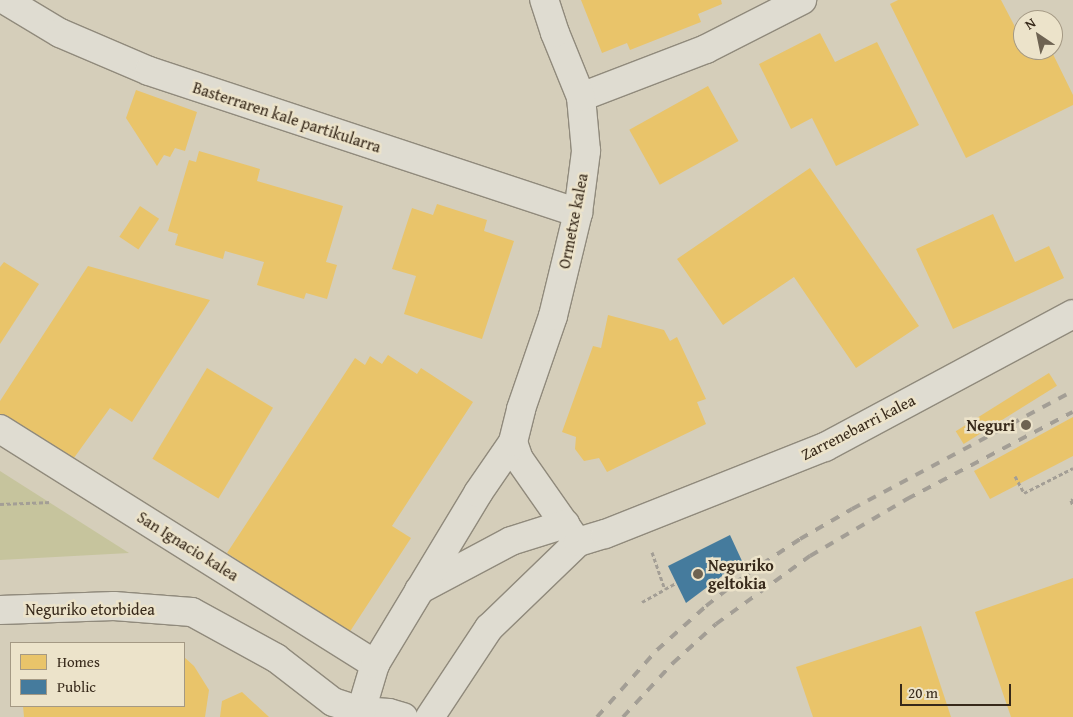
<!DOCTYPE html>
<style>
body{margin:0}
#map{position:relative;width:1073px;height:717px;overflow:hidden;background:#d5ceba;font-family:"Gentium Book Plus",serif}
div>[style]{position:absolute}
.green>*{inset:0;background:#c6c49d}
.homes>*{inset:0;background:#e9c46a;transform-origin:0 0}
.public>*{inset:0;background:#457b9d}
.path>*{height:3px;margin-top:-1.5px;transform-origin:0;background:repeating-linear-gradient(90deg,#a39e95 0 4px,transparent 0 6.5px)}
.roads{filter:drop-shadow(1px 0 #908a7c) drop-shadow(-1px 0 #908a7c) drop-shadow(0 1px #908a7c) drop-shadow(0 -1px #908a7c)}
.minor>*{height:28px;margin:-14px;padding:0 14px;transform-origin:14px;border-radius:14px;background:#dfdcd1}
.rail>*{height:4px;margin-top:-2px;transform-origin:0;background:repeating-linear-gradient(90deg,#a39e95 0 9px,transparent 0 18px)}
.dots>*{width:14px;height:14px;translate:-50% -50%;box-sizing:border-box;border:2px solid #ece3ca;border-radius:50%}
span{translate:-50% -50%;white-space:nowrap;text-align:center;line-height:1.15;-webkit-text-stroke:5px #ece3ca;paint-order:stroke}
.street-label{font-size:16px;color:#37291a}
.poi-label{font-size:16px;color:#37291a;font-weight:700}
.right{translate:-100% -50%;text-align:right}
.left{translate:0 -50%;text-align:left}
.legend{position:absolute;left:10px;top:642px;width:175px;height:65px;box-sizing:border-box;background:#ece3ca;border:1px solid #a49984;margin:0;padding:6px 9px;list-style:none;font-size:15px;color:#37291a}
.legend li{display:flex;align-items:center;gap:10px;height:25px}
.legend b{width:25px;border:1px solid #a49984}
.north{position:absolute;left:1013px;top:10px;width:50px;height:50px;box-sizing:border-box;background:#ece3ca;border:1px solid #a49984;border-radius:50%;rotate:326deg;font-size:14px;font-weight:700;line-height:20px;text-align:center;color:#37291a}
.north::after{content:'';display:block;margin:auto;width:18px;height:22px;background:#6e6352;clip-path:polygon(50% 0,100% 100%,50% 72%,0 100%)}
.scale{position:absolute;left:900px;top:684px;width:111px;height:22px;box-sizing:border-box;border:2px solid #37291a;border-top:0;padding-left:6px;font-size:15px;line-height:18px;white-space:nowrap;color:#37291a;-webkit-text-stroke:4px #ece3ca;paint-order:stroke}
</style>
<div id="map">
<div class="green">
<div style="clip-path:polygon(0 471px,129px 553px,0 560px)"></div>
</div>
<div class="homes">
<div style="clip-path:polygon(581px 0,721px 0,722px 4px,698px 14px,701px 22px,630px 50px,627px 43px,602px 53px)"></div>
<div style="clip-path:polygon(898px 0,1001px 0,1023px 42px,1023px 50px,1051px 50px,1073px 95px,1073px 105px,966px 158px,890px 4px)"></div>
<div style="clip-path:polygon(820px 33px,835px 62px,877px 42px,919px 125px,836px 166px,812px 118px,791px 129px,759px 64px)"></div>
<div style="left:708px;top:86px;width:63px;height:90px;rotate:61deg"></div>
<div style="clip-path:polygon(136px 90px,197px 112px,185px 151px,175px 148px,170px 157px,164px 155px,157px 166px,126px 118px)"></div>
<div style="clip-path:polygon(199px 151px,260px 169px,257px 181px,343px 206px,326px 262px,337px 265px,327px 299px,306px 293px,304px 299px,257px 285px,264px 262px,225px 251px,223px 259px,175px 245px,178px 234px,168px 231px,189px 160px,196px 162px)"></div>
<div style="clip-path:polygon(810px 168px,919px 326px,856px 368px,794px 277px,723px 325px,677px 259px)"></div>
<div style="clip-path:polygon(437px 204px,487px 220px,484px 231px,514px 241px,482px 339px,404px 314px,416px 276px,392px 269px,412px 208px,433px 215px)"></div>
<div style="left:140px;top:206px;width:23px;height:37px;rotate:34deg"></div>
<div style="clip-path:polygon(993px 214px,1015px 262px,1049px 246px,1064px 278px,953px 329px,916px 249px)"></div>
<div style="clip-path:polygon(4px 262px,39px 284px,0 344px,0 267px)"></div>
<div style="clip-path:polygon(88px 266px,210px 300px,132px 422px,110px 408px,71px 462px,0 415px,0 401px)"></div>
<div style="clip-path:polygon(608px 315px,664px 330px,670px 341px,677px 337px,706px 399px,697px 402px,706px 424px,607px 472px,599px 458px,584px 461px,575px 449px,576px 437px,562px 432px,593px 346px,601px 348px)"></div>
<div style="clip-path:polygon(388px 355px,417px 374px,421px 368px,473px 402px,392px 526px,411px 538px,349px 633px,227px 553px,355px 358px,365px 365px,370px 356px,382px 364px)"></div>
<div style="left:207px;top:368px;width:77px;height:106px;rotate:31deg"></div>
<div style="left:1049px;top:373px;width:15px;height:110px;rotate:58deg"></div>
<div style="clip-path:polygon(1073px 417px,1073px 456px,990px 499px,974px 471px)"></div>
<div style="clip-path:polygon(1073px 578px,1073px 717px,1011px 717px,975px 612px)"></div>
<div style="clip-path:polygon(921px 626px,951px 717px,813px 717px,796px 667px)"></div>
<div style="clip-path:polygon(184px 657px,194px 666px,209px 690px,205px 717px,24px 717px,23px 706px,184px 706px)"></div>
<div style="clip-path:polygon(242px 692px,269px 717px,220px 717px,222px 701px)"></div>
</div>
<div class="public">
<div style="clip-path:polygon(730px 535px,742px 561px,686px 603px,668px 566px)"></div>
</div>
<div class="path">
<div style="left:1015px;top:476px;width:19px;rotate:62deg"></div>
<div style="left:1024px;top:493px;width:55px;rotate:-27deg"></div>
<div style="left:1073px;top:499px;width:2px;rotate:153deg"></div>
<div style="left:1071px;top:500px;width:6px;rotate:72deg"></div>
<div style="left:0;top:504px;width:52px;rotate:-2.2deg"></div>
<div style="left:652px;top:552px;width:39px;rotate:71deg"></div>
<div style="left:665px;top:589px;width:13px;rotate:-29deg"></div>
<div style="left:642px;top:602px;width:26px;rotate:-29deg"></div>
</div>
<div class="roads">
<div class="minor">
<div style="left:5px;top:0;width:64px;rotate:31deg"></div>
<div style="left:60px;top:33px;width:97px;rotate:23.1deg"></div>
<div style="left:149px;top:71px;width:452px;rotate:18.3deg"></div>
<div style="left:581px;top:97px;width:134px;rotate:-21deg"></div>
<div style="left:706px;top:49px;width:108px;rotate:-27deg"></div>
<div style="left:0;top:429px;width:443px;rotate:32.1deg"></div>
<div style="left:513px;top:442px;width:18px;rotate:71deg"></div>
<div style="left:519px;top:459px;width:98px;rotate:55deg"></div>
<div style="left:419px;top:590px;width:104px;rotate:-28deg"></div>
<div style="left:511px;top:541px;width:57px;rotate:-17.5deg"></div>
<div style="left:0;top:610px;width:114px;rotate:-2deg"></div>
<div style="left:114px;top:606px;width:78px;rotate:4.4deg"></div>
<div style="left:192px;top:612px;width:96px;rotate:28.7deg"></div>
<div style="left:276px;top:658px;width:72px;rotate:37.7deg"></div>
<div style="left:333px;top:702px;width:29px;rotate:18deg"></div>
<div style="left:361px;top:711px;width:28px;rotate:4deg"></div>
<div style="left:389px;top:713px;width:15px;rotate:16deg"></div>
<div style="left:362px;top:717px;width:6px;rotate:-99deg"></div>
<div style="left:361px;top:711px;width:49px;rotate:-73.4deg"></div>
<div style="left:375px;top:664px;width:200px;rotate:-58.9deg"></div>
<div style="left:478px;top:493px;width:62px;rotate:-55.5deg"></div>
<div style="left:513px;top:442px;width:34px;rotate:-76deg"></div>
<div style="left:521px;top:409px;width:98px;rotate:-71deg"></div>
<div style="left:553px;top:316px;width:106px;rotate:-76.4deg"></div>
<div style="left:578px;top:213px;width:63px;rotate:-82.6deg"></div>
<div style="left:586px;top:151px;width:54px;rotate:-95.3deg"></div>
<div style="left:581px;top:97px;width:69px;rotate:-112.1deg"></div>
<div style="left:555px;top:33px;width:35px;rotate:-108deg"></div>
<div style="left:430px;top:717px;width:107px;rotate:-56.5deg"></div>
<div style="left:489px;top:628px;width:124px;rotate:-44deg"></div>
<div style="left:578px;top:542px;width:28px;rotate:-17deg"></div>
<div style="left:605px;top:534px;width:237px;rotate:-21.6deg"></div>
<div style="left:825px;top:447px;width:281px;rotate:-28.2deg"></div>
</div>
</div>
<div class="rail">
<div style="left:597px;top:717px;width:90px;rotate:-48.2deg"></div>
<div style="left:657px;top:650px;width:66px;rotate:-41.9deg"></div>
<div style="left:706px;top:606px;width:52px;rotate:-38deg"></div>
<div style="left:747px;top:574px;width:64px;rotate:-33.4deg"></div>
<div style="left:800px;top:539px;width:60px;rotate:-30deg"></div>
<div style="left:852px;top:509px;width:251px;rotate:-28.1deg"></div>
<div style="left:623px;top:717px;width:74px;rotate:-47.2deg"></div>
<div style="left:673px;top:663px;width:58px;rotate:-42.2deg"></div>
<div style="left:716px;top:624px;width:116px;rotate:-35.9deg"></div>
<div style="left:810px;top:556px;width:113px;rotate:-30.4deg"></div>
<div style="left:907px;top:499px;width:187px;rotate:-27.7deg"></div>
</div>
<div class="dots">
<div style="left:1026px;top:425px;background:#6e6352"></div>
<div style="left:698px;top:574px;background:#6e6352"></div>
</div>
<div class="street-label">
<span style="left:287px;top:117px;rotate:18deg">Basterraren kale partikularra</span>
<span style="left:573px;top:221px;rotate:-79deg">Ormetxe kalea</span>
<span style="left:858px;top:427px;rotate:-27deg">Zarrenebarri kalea</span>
<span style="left:188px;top:546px;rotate:32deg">San Ignacio kalea</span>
<span style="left:90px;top:609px">Neguriko etorbidea</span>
</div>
<div class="poi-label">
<span class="right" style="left:1015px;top:425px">Neguri</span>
<span class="left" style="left:708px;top:574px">Neguriko<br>geltokia</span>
</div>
<ul class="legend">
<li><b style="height:14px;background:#e9c46a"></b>Homes</li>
<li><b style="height:14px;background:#457b9d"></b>Public</li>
</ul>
<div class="north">N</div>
<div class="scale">20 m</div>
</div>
